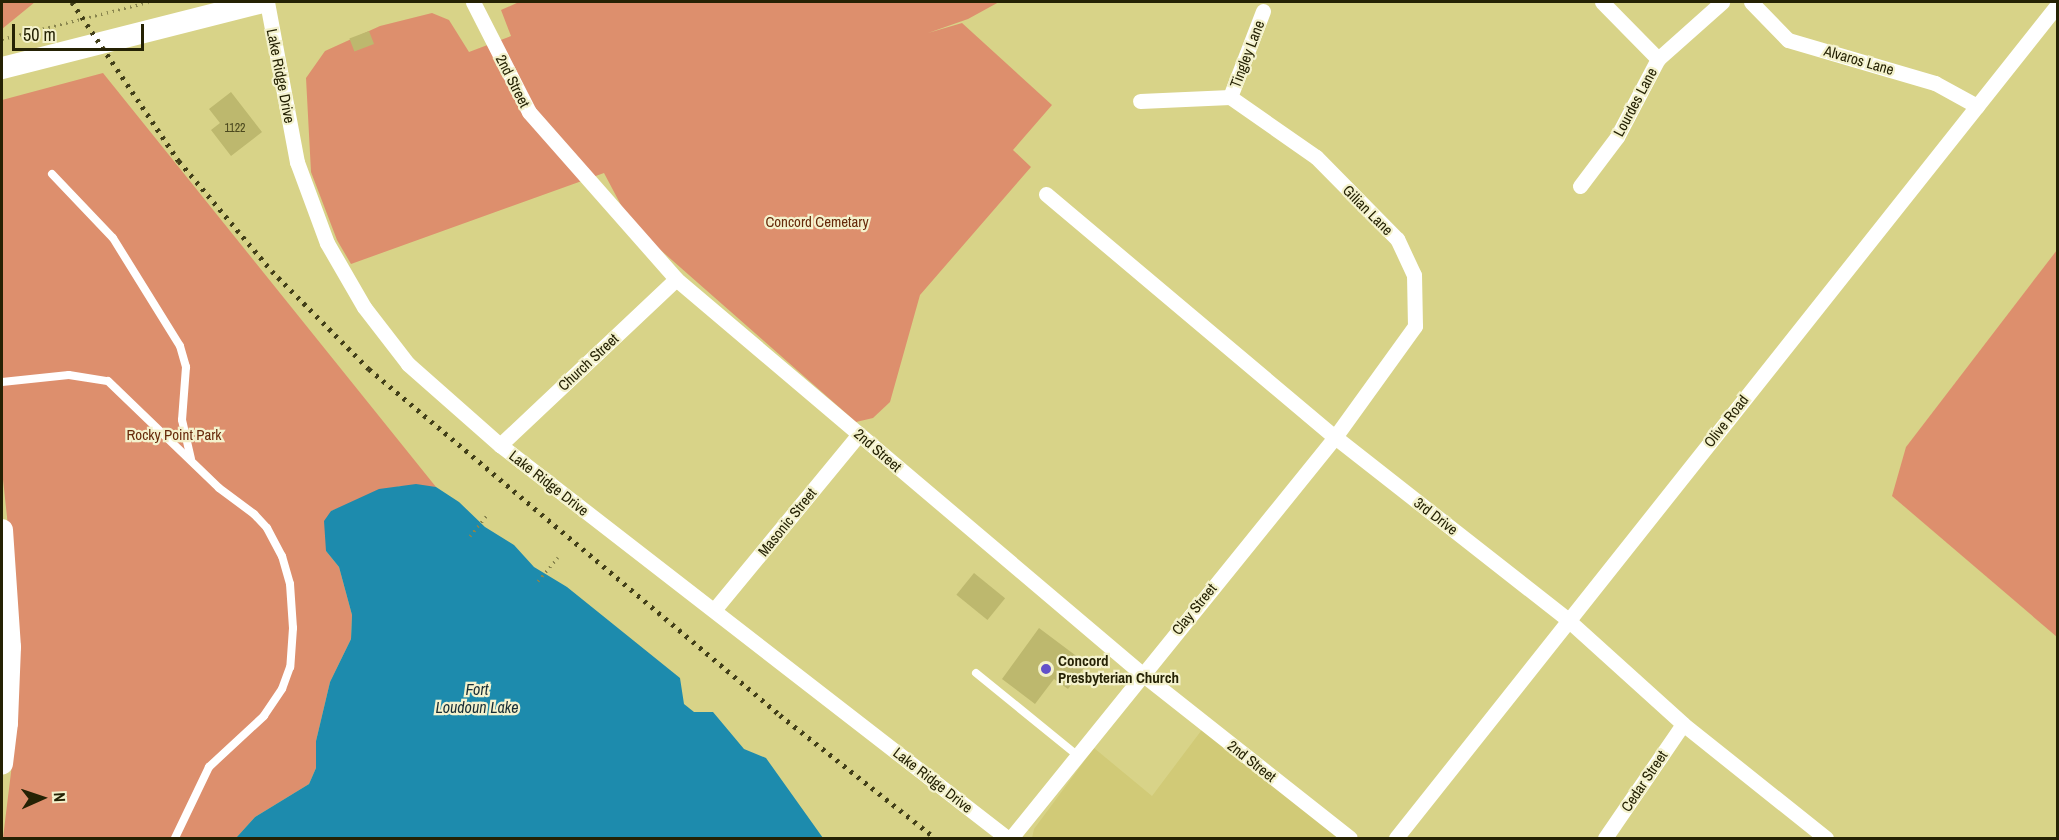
<!DOCTYPE html>
<style>
body{margin:0}
#map{position:relative;width:2059px;height:840px;overflow:hidden;background:#d8d388;font-family:"Archivo Narrow",sans-serif}
div>[style]{position:absolute}
.built>*{inset:0;background:#d1ca77}
.green>*{inset:0;background:#dd8f6d}
.water>*{inset:0;background:#1d8bad}
.building>*{inset:0;background:#bdb86e;transform-origin:0 0}
.path>*{height:3px;margin-top:-1.5px;transform-origin:0;background:repeating-linear-gradient(90deg,#89854e 0 1.5px,transparent 0 6px)}
.service>*{height:8px;margin:-4px;padding:0 4px;transform-origin:4px;border-radius:4px;background:#fff}
.minor>*{height:15px;margin:-7.5px;padding:0 7.5px;transform-origin:7.5px;border-radius:7.5px;background:#fff}
.secondary>*{height:22px;margin:-11px;padding:0 11px;transform-origin:11px;border-radius:11px;background:#fff}
.rail>*{height:4.5px;margin-top:-2.25px;transform-origin:0;background:repeating-linear-gradient(90deg,#423f19 0 3px,transparent 0 9px)}
.dots>*{width:16px;height:16px;translate:-50% -50%;box-sizing:border-box;border:3px solid #f4f2cd;border-radius:50%}
span{translate:-50% -50%;white-space:nowrap;text-align:center;line-height:1.15;-webkit-text-stroke:4.5px #f4f2cd;paint-order:stroke}
.number-label{font-size:12px;color:#4b481e}
.number-label span{-webkit-text-stroke-width:0}
.street-label{font-size:15px;color:#252204}
.park-label{font-size:15px;color:#672a0a}
.poi-label{font-size:15px;color:#252204;font-weight:700}
.left{translate:0 -50%;text-align:left}
.water-label{font-size:16px;color:#172d36;font-style:italic}
.frame{position:absolute;inset:0;border:3px solid #252204;pointer-events:none}
.north{position:absolute;left:12px;top:768px;width:60px;height:60px;-webkit-text-stroke:4px #f4f2cd;paint-order:stroke;rotate:87deg;font-size:16px;font-weight:700;line-height:24px;text-align:center;color:#252204}
.north::after{content:'';display:block;margin:auto;width:21px;height:27px;background:#252204;clip-path:polygon(50% 0,100% 100%,50% 72%,0 100%)}
.scale{position:absolute;left:12px;top:24px;width:132px;height:27px;box-sizing:border-box;border:3px solid #252204;border-top:0;padding-left:8px;font-size:18px;line-height:21px;white-space:nowrap;color:#252204;-webkit-text-stroke:4px #f4f2cd;paint-order:stroke}
</style>
<div id="map">
<div class="built">
<div style="clip-path:polygon(1210px 719px,1360px 838px,1032px 838px,1034px 829px,1094px 748px,1152px 796px)"></div>
</div>
<div class="green">
<div style="clip-path:polygon(2px 2px,35px 2px,2px 29px)"></div>
<div style="clip-path:polygon(519px 2px,999px 2px,968px 19px,928px 33px,962px 23px,1052px 105px,1013px 150px,1031px 167px,920px 295px,890px 402px,873px 418px,856px 422px,631px 224px,604px 173px,351px 264px,337px 240px,311px 172px,306px 78px,325px 51px,380px 26px,432px 13px,449px 20px,469px 52px,511px 36px,501px 10px)"></div>
<div style="clip-path:polygon(103px 73px,436px 487px,400px 486px,331px 511px,326px 551px,339px 567px,352px 615px,351px 639px,330px 682px,316px 741px,316px 768px,309px 784px,255px 817px,236px 838px,3px 838px,17px 723px,16px 601px,2px 470px,2px 100px)"></div>
<div style="clip-path:polygon(2057px 250px,2057px 637px,1892px 496px,1906px 447px)"></div>
</div>
<div class="water">
<div style="clip-path:polygon(416px 484px,436px 487px,459px 502px,485px 527px,514px 545px,534px 567px,567px 587px,680px 678px,684px 704px,694px 712px,713px 712px,744px 749px,766px 758px,823px 838px,236px 838px,255px 817px,309px 784px,316px 768px,316px 741px,330px 682px,351px 639px,352px 615px,339px 567px,326px 551px,324px 521px,331px 511px,379px 489px)"></div>
</div>
<div class="building">
<div style="left:369px;top:31px;width:14px;height:21px;rotate:69deg"></div>
<div style="clip-path:polygon(231px 92px,262px 132px,231px 156px,211px 130px,220px 123px,209px 109px)"></div>
<div style="left:974px;top:573px;width:40px;height:28px;rotate:39deg"></div>
<div style="clip-path:polygon(1039px 628px,1087px 664px,1068px 689px,1054px 679px,1035px 704px,1002px 679px)"></div>
</div>
<div class="path">
<div style="left:2px;top:39px;width:151px;rotate:-14.2deg"></div>
<div style="left:470px;top:536px;width:28px;rotate:-51deg"></div>
<div style="left:538px;top:581px;width:31px;rotate:-50deg"></div>
</div>
<div class="service">
<div style="left:52px;top:174px;width:88px;rotate:46.4deg"></div>
<div style="left:113px;top:238px;width:127px;rotate:58.2deg"></div>
<div style="left:180px;top:346px;width:22px;rotate:74deg"></div>
<div style="left:186px;top:367px;width:53px;rotate:94.3deg"></div>
<div style="left:182px;top:420px;width:40px;rotate:77deg"></div>
<div style="left:2px;top:382px;width:67px;rotate:-6deg"></div>
<div style="left:69px;top:375px;width:39px;rotate:9deg"></div>
<div style="left:108px;top:381px;width:154px;rotate:43.9deg"></div>
<div style="left:219px;top:488px;width:44px;rotate:36.6deg"></div>
<div style="left:254px;top:514px;width:19px;rotate:47deg"></div>
<div style="left:267px;top:528px;width:32px;rotate:62deg"></div>
<div style="left:282px;top:556px;width:29px;rotate:74deg"></div>
<div style="left:290px;top:584px;width:44px;rotate:86.1deg"></div>
<div style="left:293px;top:628px;width:39px;rotate:94deg"></div>
<div style="left:290px;top:667px;width:23px;rotate:110deg"></div>
<div style="left:282px;top:689px;width:32px;rotate:124deg"></div>
<div style="left:264px;top:716px;width:75px;rotate:137.2deg"></div>
<div style="left:209px;top:767px;width:79px;rotate:115.6deg"></div>
<div style="left:976px;top:673px;width:130px;rotate:39.1deg"></div>
</div>
<div class="minor">
<div style="left:267px;top:2px;width:163px;rotate:79.4deg"></div>
<div style="left:297px;top:162px;width:86px;rotate:69.7deg"></div>
<div style="left:327px;top:243px;width:74px;rotate:60deg"></div>
<div style="left:364px;top:307px;width:72px;rotate:52.3deg"></div>
<div style="left:408px;top:364px;width:123px;rotate:41.4deg"></div>
<div style="left:500px;top:445px;width:641px;rotate:37.78deg"></div>
<div style="left:473px;top:2px;width:123px;rotate:63deg"></div>
<div style="left:529px;top:112px;width:222px;rotate:48.6deg"></div>
<div style="left:676px;top:279px;width:609px;rotate:40.28deg"></div>
<div style="left:1141px;top:673px;width:266px;rotate:38.3deg"></div>
<div style="left:1602px;top:2px;width:80px;rotate:45.5deg"></div>
<div style="left:1751px;top:2px;width:53px;rotate:45.8deg"></div>
<div style="left:1788px;top:40px;width:153px;rotate:16.3deg"></div>
<div style="left:1935px;top:83px;width:48px;rotate:28.7deg"></div>
<div style="left:1230px;top:97px;width:92px;rotate:-69deg"></div>
<div style="left:1580px;top:186px;width:61px;rotate:-52.9deg"></div>
<div style="left:1617px;top:137px;width:88px;rotate:-62.3deg"></div>
<div style="left:1658px;top:59px;width:86px;rotate:-41.7deg"></div>
<div style="left:1046px;top:194px;width:378px;rotate:40.1deg"></div>
<div style="left:1335px;top:437px;width:296px;rotate:38.1deg"></div>
<div style="left:1568px;top:620px;width:155px;rotate:42.1deg"></div>
<div style="left:1683px;top:724px;width:183px;rotate:38.6deg"></div>
<div style="left:500px;top:445px;width:242px;rotate:-43.3deg"></div>
<div style="left:714px;top:610px;width:228px;rotate:-50.5deg"></div>
<div style="left:1011px;top:838px;width:516px;rotate:-51.06deg"></div>
<div style="left:1335px;top:437px;width:137px;rotate:-54.2deg"></div>
<div style="left:1415px;top:326px;width:51px;rotate:-91.1deg"></div>
<div style="left:1414px;top:275px;width:40px;rotate:-115deg"></div>
<div style="left:1397px;top:239px;width:115px;rotate:-134.6deg"></div>
<div style="left:1316px;top:157px;width:105px;rotate:-145.1deg"></div>
<div style="left:1230px;top:97px;width:90px;rotate:177.5deg"></div>
<div style="left:1396px;top:838px;width:1065px;rotate:-51.56deg"></div>
<div style="left:1605px;top:838px;width:138px;rotate:-55.6deg"></div>
</div>
<div class="secondary">
<div style="left:2px;top:68px;width:269px;rotate:-14.2deg"></div>
<div style="left:2px;top:530px;width:117px;rotate:86.1deg"></div>
<div style="left:10px;top:647px;width:76px;rotate:92.3deg"></div>
<div style="left:7px;top:723px;width:41px;rotate:97deg"></div>
</div>
<div class="rail">
<div style="left:72px;top:2px;width:192px;rotate:56.1deg"></div>
<div style="left:179px;top:161px;width:144px;rotate:49.8deg"></div>
<div style="left:272px;top:271px;width:138px;rotate:45.3deg"></div>
<div style="left:369px;top:369px;width:537px;rotate:40.09deg"></div>
<div style="left:780px;top:715px;width:198px;rotate:38.4deg"></div>
</div>
<div class="dots">
<div style="left:1046px;top:669px;background:#6251ca"></div>
</div>
<div class="number-label">
<span style="left:235px;top:129px">1122</span>
</div>
<div class="street-label">
<span style="left:1247px;top:54px;rotate:-69deg">Tingley Lane</span>
<span style="left:1859px;top:60px;rotate:16deg">Alvaros Lane</span>
<span style="left:281px;top:76px;rotate:79deg">Lake Ridge Drive</span>
<span style="left:513px;top:81px;rotate:63deg">2nd Street</span>
<span style="left:1635px;top:102px;rotate:-62deg">Lourdes Lane</span>
<span style="left:1368px;top:210px;rotate:45deg">Gilian Lane</span>
<span style="left:588px;top:362px;rotate:-43deg">Church Street</span>
<span style="left:1726px;top:421px;rotate:-52deg">Olive Road</span>
<span style="left:878px;top:450px;rotate:41deg">2nd Street</span>
<span style="left:549px;top:483px;rotate:38deg">Lake Ridge Drive</span>
<span style="left:1436px;top:516px;rotate:38deg">3rd Drive</span>
<span style="left:787px;top:522px;rotate:-51deg">Masonic Street</span>
<span style="left:1194px;top:609px;rotate:-51deg">Clay Street</span>
<span style="left:1252px;top:761px;rotate:38deg">2nd Street</span>
<span style="left:933px;top:780px;rotate:38deg">Lake Ridge Drive</span>
<span style="left:1644px;top:781px;rotate:-56deg">Cedar Street</span>
</div>
<div class="park-label">
<span style="left:817px;top:222px">Concord Cemetary</span>
<span style="left:174px;top:435px">Rocky Point Park</span>
</div>
<div class="poi-label">
<span class="left" style="left:1058px;top:669px">Concord<br>Presbyterian Church</span>
</div>
<div class="water-label">
<span style="left:477px;top:698px">Fort<br>Loudoun Lake</span>
</div>
<div class="frame"></div>
<div class="north">N</div>
<div class="scale">50 m</div>
</div>
